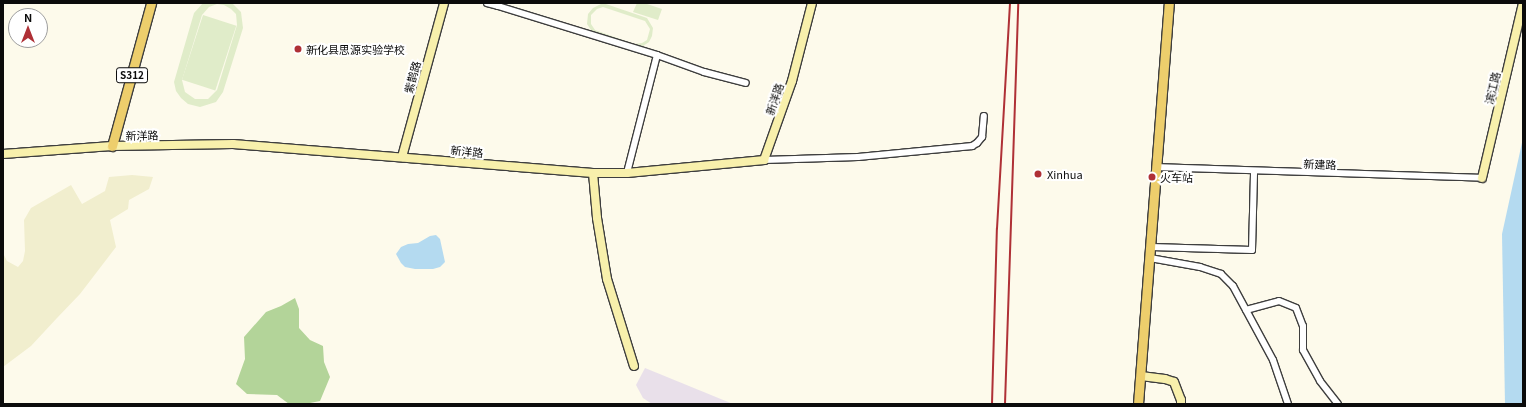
<!DOCTYPE html>
<meta charset="utf-8">
<style>
body{margin:0}
#map{position:relative;width:1526px;height:407px;overflow:hidden;background:#fdfaeb;font-family:Georgia,"Noto Sans SC",serif}
div>[style]{position:absolute}
.industrial>*{inset:0;background:#e9e0ea}
.farmland>*{inset:0;background:#f1eece}
.forest>*{inset:0;background:#b3d499}
.pitch>*{inset:0;background:#e0ecc9;transform-origin:0 0}
.water>*{inset:0;background:#b4daf0}
.roads{filter:drop-shadow(1px 0 #3e3e3e) drop-shadow(-1px 0 #3e3e3e) drop-shadow(0 1px #3e3e3e) drop-shadow(0 -1px #3e3e3e)}
.street>*{height:6px;margin:-3px;padding:0 3px;transform-origin:3px;border-radius:3px;background:#fff}
.secondary>*{height:8px;margin:-4px;padding:0 4px;transform-origin:4px;border-radius:4px;background:#f8f0ac}
.primary>*{height:9px;margin:-4.5px;padding:0 4.5px;transform-origin:4.5px;border-radius:4.5px;background:#edce6c}
.rail>*{height:1.5px;margin:-0.75px;padding:0 0.75px;transform-origin:0.75px;border-radius:0.75px;background:#af3036}
.dots>*{width:11px;height:11px;translate:-50% -50%;box-sizing:border-box;border:2px solid #fff;border-radius:50%}
span{translate:-50% -50%;white-space:nowrap;text-align:center;line-height:1.15;-webkit-text-stroke:4px #fff;paint-order:stroke}
.shield-label span{padding:1px 3px;background:#fff;border:1px solid;border-radius:3px;-webkit-text-stroke-width:0}
.shield-label{font-size:10px;color:#0b0b0b;font-weight:700}
.poi-label{font-size:11px;color:#0b0b0b}
.left{translate:0 -50%;text-align:left}
.street-label{font-size:11px;color:#0b0b0b}
.frame{position:absolute;inset:0;border:4px solid #0b0b0b;pointer-events:none}
.north{position:absolute;left:8px;top:8px;width:40px;height:40px;box-sizing:border-box;background:#fff;border:1px solid #9d9d9d;border-radius:50%;rotate:0deg;font-size:11px;font-weight:700;line-height:16px;text-align:center;color:#0b0b0b}
.north::after{content:'';display:block;margin:auto;width:14px;height:18px;background:#af3036;clip-path:polygon(50% 0,100% 100%,50% 72%,0 100%)}
</style>
<div id="map">
<div class="industrial">
<div style="clip-path:polygon(645px 368px,733px 404px,652px 404px,643px 398px,636px 385px)"></div>
</div>
<div class="farmland">
<div style="clip-path:polygon(132px 175px,153px 177px,149px 189px,129px 200px,128px 209px,110px 220px,116px 247px,80px 294px,57px 318px,31px 346px,3px 367px,3px 253px,7px 261px,18px 267px,23px 261px,25px 251px,24px 220px,31px 208px,71px 185px,82px 204px,105px 191px,109px 177px)"></div>
</div>
<div class="forest">
<div style="clip-path:polygon(295px 298px,299px 309px,299px 328px,310px 340px,323px 346px,324px 362px,330px 377px,320px 401px,305px 404px,289px 404px,277px 395px,247px 394px,236px 384px,245px 359px,244px 337px,266px 312px,281px 306px)"></div>
</div>
<div class="pitch">
<div style="clip-path:polygon(evenodd,203px 3px,232px 3px,241px 12px,243px 28px,223px 92px,216px 102px,200px 107px,188px 104px,181px 98px,176px 91px,174px 82px,194px 13px,203px 3px,217px 4px,224px 5px,231px 9px,236px 14px,237px 25px,217px 90px,208px 99px,195px 99px,185px 92px,182px 80px,202px 15px,209px 7px,217px 4px)"></div>
<div style="clip-path:polygon(evenodd,603px 3px,647px 18px,653px 28px,652px 36px,649px 42px,640px 48px,593px 33px,587px 24px,588px 14px,593px 8px,603px 3px,603px 7px,645px 21px,650px 29px,647px 40px,642px 43px,634px 44px,595px 30px,591px 24px,591px 15px,597px 9px,603px 7px)"></div>
<div style="clip-path:polygon(637px 3px,644px 3px,662px 9px,658px 20px,633px 12px)"></div>
<div style="left:203px;top:15px;width:35px;height:68px;rotate:18deg"></div>
</div>
<div class="water">
<div style="clip-path:polygon(1523px 138px,1523px 404px,1505px 404px,1502px 234px)"></div>
<div style="clip-path:polygon(436px 235px,440px 239px,445px 262px,440px 267px,433px 269px,415px 269px,405px 267px,401px 263px,396px 254px,401px 247px,408px 244px,418px 243px,430px 236px)"></div>
</div>
<div class="roads">
<div class="street">
<div style="left:487px;top:3px;width:11px;rotate:15deg"></div>
<div style="left:499px;top:3px;width:3px;rotate:108deg"></div>
<div style="left:498px;top:6px;width:166px;rotate:17.1deg"></div>
<div style="left:657px;top:55px;width:122px;rotate:104.3deg"></div>
<div style="left:657px;top:55px;width:50px;rotate:19.9deg"></div>
<div style="left:704px;top:72px;width:43px;rotate:14.7deg"></div>
<div style="left:764px;top:160px;width:94px;rotate:-1.8deg"></div>
<div style="left:858px;top:157px;width:115px;rotate:-5.5deg"></div>
<div style="left:972px;top:146px;width:6px;rotate:-31deg"></div>
<div style="left:977px;top:143px;width:8px;rotate:-50deg"></div>
<div style="left:982px;top:137px;width:21px;rotate:-85deg"></div>
<div style="left:1157px;top:167px;width:325px;rotate:1.9deg"></div>
<div style="left:1151px;top:247px;width:101px;rotate:1.7deg"></div>
<div style="left:1252px;top:250px;width:78px;rotate:-88.5deg"></div>
<div style="left:1150px;top:258px;width:51px;rotate:10.2deg"></div>
<div style="left:1200px;top:267px;width:22px;rotate:18deg"></div>
<div style="left:1221px;top:274px;width:17px;rotate:45deg"></div>
<div style="left:1233px;top:286px;width:84px;rotate:61.6deg"></div>
<div style="left:1273px;top:360px;width:46px;rotate:71.2deg"></div>
<div style="left:1246px;top:310px;width:34px;rotate:-15deg"></div>
<div style="left:1279px;top:301px;width:18px;rotate:22deg"></div>
<div style="left:1296px;top:308px;width:19px;rotate:69deg"></div>
<div style="left:1303px;top:326px;width:24px;rotate:90deg"></div>
<div style="left:1303px;top:350px;width:35px;rotate:61deg"></div>
<div style="left:1320px;top:381px;width:29px;rotate:52deg"></div>
</div>
<div class="secondary">
<div style="left:3px;top:154px;width:109px;rotate:-4.2deg"></div>
<div style="left:112px;top:146px;width:121px;rotate:-0.9deg"></div>
<div style="left:233px;top:144px;width:361px;rotate:4.6deg"></div>
<div style="left:593px;top:173px;width:34px"></div>
<div style="left:627px;top:173px;width:138px;rotate:-5.4deg"></div>
<div style="left:764px;top:160px;width:84px;rotate:-70.5deg"></div>
<div style="left:792px;top:81px;width:81px;rotate:-75.6deg"></div>
<div style="left:402px;top:157px;width:160px;rotate:-74.7deg"></div>
<div style="left:593px;top:173px;width:45px;rotate:84.9deg"></div>
<div style="left:597px;top:218px;width:62px;rotate:80.7deg"></div>
<div style="left:607px;top:279px;width:91px;rotate:72.8deg"></div>
<div style="left:1482px;top:178px;width:180px;rotate:-76.8deg"></div>
<div style="left:1141px;top:376px;width:24px;rotate:7deg"></div>
<div style="left:1165px;top:379px;width:9px;rotate:18deg"></div>
<div style="left:1174px;top:382px;width:19px;rotate:69deg"></div>
<div style="left:1181px;top:400px;width:4px;rotate:90deg"></div>
</div>
<div class="primary">
<div style="left:112px;top:146px;width:148px;rotate:-74.7deg"></div>
<div style="left:1138px;top:404px;width:402px;rotate:-85.6deg"></div>
</div>
</div>
<div class="rail">
<div style="left:992px;top:404px;width:175px;rotate:-88.4deg"></div>
<div style="left:997px;top:229px;width:226px;rotate:-86.7deg"></div>
<div style="left:1005px;top:404px;width:401px;rotate:-88.1deg"></div>
</div>
<div class="dots">
<div style="left:298px;top:49px;background:#af3036"></div>
<div style="left:1038px;top:174px;background:#af3036"></div>
<div style="left:1152px;top:177px;background:#af3036"></div>
</div>
<div class="shield-label">
<span style="left:132px;top:75px">S312</span>
</div>
<div class="poi-label">
<span class="left" style="left:306px;top:49px">新化县思源实验学校</span>
<span class="left" style="left:1047px;top:174px">Xinhua</span>
<span class="left" style="left:1160px;top:177px">火车站</span>
</div>
<div class="street-label">
<span style="left:412px;top:77px;rotate:-75deg">紫鹊路</span>
<span style="left:1492px;top:88px;rotate:-77deg">滨江路</span>
<span style="left:774px;top:99px;rotate:-71deg">新洋路</span>
<span style="left:142px;top:135px;rotate:-1deg">新洋路</span>
<span style="left:467px;top:151px;rotate:5deg">新洋路</span>
<span style="left:1320px;top:164px;rotate:2deg">新建路</span>
</div>
<div class="frame"></div>
<div class="north">N</div>
</div>
